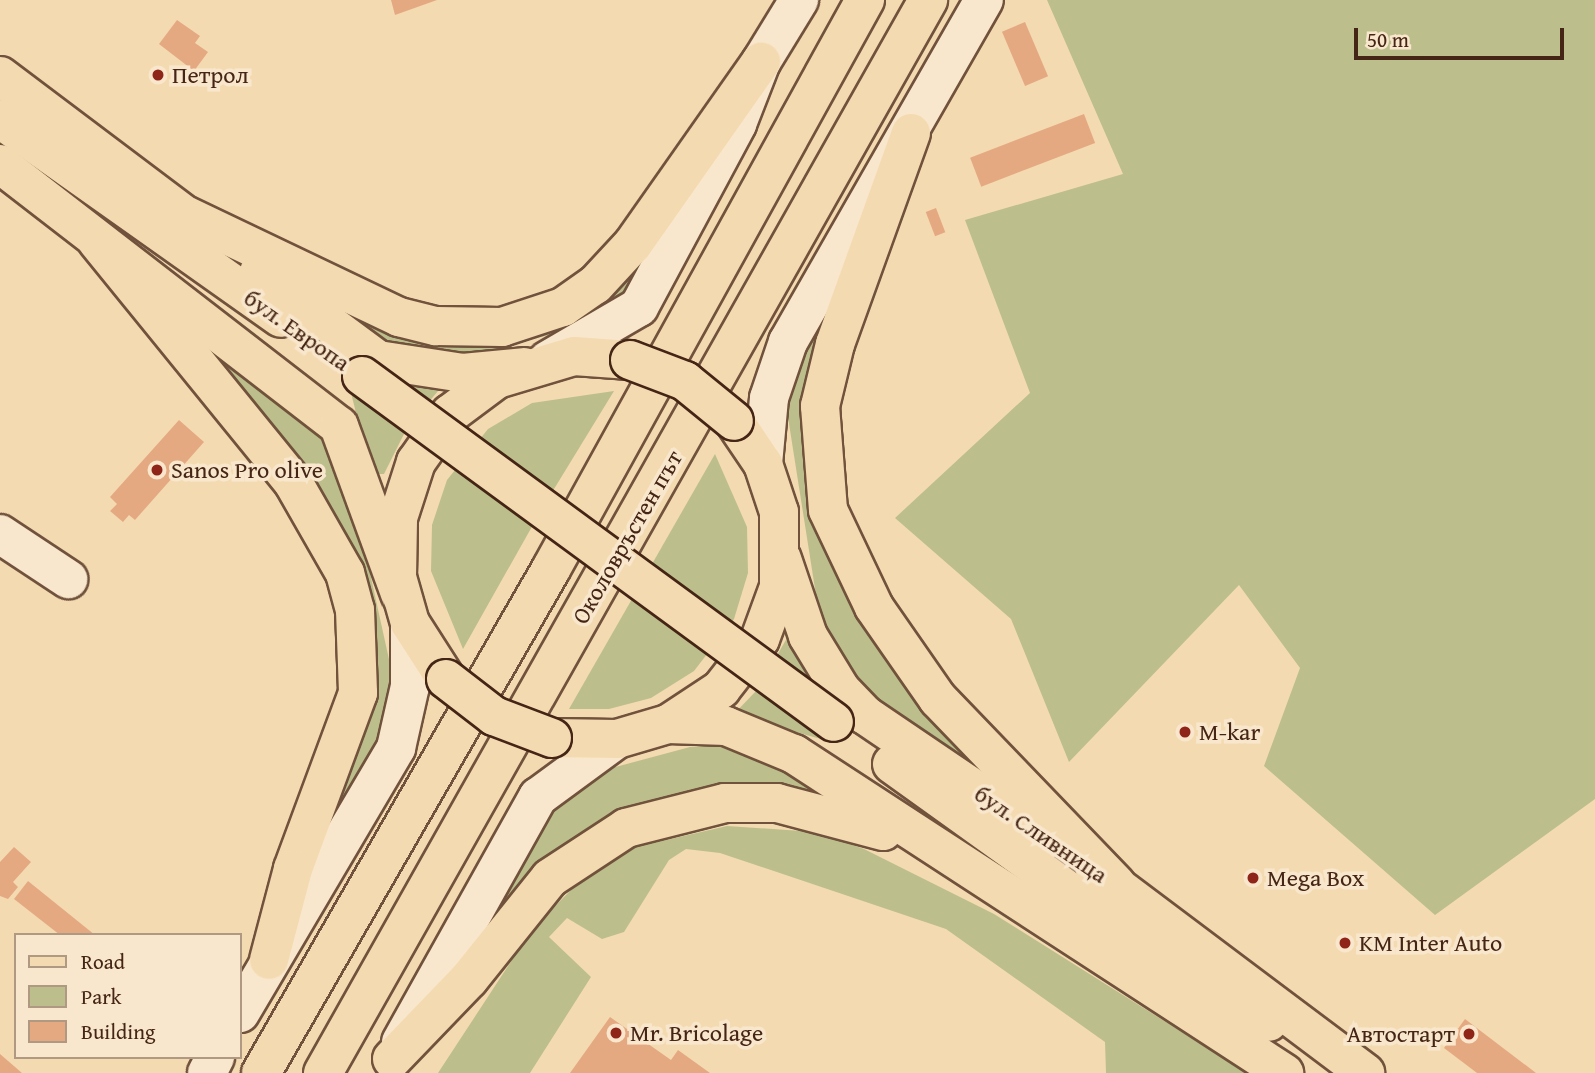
<!DOCTYPE html>
<meta charset="utf-8">
<style>
body{margin:0}
#map{position:relative;width:1595px;height:1073px;overflow:hidden;background:#f4dab1;font-family:"Gentium Book Plus",serif}
div>[style]{position:absolute}
.green>*{inset:0;background:#bcbf8b}
.building>*{inset:0;background:#e5a982;transform-origin:0 0}
.roads{filter:drop-shadow(2px 0 #71523c) drop-shadow(-2px 0 #71523c) drop-shadow(0 2px #71523c) drop-shadow(0 -2px #71523c)}
.minor>*{height:38px;margin:-19px;padding:0 19px;transform-origin:19px;border-radius:19px;background:#f8e7cc}
.major>*{height:38px;margin:-19px;padding:0 19px;transform-origin:19px;border-radius:19px;background:#f4dab1}
.highway>*{height:38px;margin:-19px;padding:0 19px;transform-origin:19px;border-radius:19px;background:#f4dab1}
.bridges{filter:drop-shadow(2px 0 #452515) drop-shadow(-2px 0 #452515) drop-shadow(0 2px #452515) drop-shadow(0 -2px #452515)}
.major-bridge>*{height:38px;margin:-19px;padding:0 19px;transform-origin:19px;border-radius:19px;background:#f4dab1}
.dots>*{width:19px;height:19px;translate:-50% -50%;box-sizing:border-box;border:4px solid #f8e7cc;border-radius:50%}
span{translate:-50% -50%;white-space:nowrap;text-align:center;line-height:1.15;-webkit-text-stroke:7px #f8e7cc;paint-order:stroke}
.poi-label{font-size:24px;color:#452515}
.left{translate:0 -50%;text-align:left}
.right{translate:-100% -50%;text-align:right}
.street-label{font-size:24px;color:#452515}
.legend{position:absolute;left:14px;top:933px;width:228px;height:126px;box-sizing:border-box;background:#f8e7cc;border:2px solid #b09983;margin:0;padding:9px 12px;list-style:none;font-size:21px;color:#452515}
.legend li{display:flex;align-items:center;gap:14px;height:35px}
.legend b{width:35px;border:2px solid #b09983}
.scale{position:absolute;left:1354px;top:28px;width:210px;height:32px;box-sizing:border-box;border:4px solid #452515;border-top:0;padding-left:9px;font-size:21px;line-height:24px;white-space:nowrap;color:#452515;-webkit-text-stroke:5px #f8e7cc;paint-order:stroke}
</style>
<div id="map">
<div class="green">
<div style="clip-path:polygon(1047px 0,1595px 0,1595px 799px,1435px 915px,1264px 766px,1300px 668px,1239px 585px,1069px 762px,1011px 619px,895px 518px,1030px 393px,965px 220px,1123px 174px)"></div>
<div style="clip-path:polygon(657px 230px,639px 282px,589px 324px,446px 363px,371px 345px,320px 297px,483px 340px)"></div>
<div style="clip-path:polygon(854px 248px,809px 490px,996px 783px,846px 684px,819px 614px,784px 392px)"></div>
<div style="clip-path:polygon(182px 319px,313px 415px,355px 505px,394px 682px,390px 723px,316px 860px,372px 636px)"></div>
<div style="clip-path:polygon(372px 363px,438px 391px,407px 428px,384px 474px,376px 474px,368px 460px,351px 393px)"></div>
<div style="clip-path:polygon(614px 391px,543px 507px,463px 649px,431px 571px,432px 525px,447px 480px,488px 429px,532px 403px)"></div>
<div style="clip-path:polygon(715px 454px,747px 527px,748px 573px,734px 619px,694px 671px,651px 698px,609px 709px,569px 709px)"></div>
<div style="clip-path:polygon(794px 626px,847px 704px,821px 739px,733px 715px,757px 690px)"></div>
<div style="clip-path:polygon(740px 743px,843px 801px,752px 791px,513px 900px,462px 949px,532px 823px,608px 769px,690px 747px)"></div>
<div style="clip-path:polygon(727px 826px,816px 832px,864px 849px,994px 914px,1247px 1073px,1106px 1073px,1105px 1042px,946px 929px,720px 853px,686px 849px,669px 860px,624px 932px,602px 939px,567px 918px,549px 937px,591px 977px,530px 1073px,438px 1073px,533px 928px,585px 876px,636px 847px)"></div>
</div>
<div class="building">
<div style="clip-path:polygon(391px 0,437px 0,395px 15px)"></div>
<div style="clip-path:polygon(177px 20px,200px 36px,195px 43px,208px 52px,194px 71px,159px 44px)"></div>
<div style="left:1025px;top:22px;width:59px;height:25px;rotate:67deg"></div>
<div style="left:1084px;top:114px;width:31px;height:122px;rotate:69deg"></div>
<div style="left:936px;top:208px;width:26px;height:11px;rotate:69deg"></div>
<div style="clip-path:polygon(179px 420px,204px 442px,135px 520px,129px 515px,123px 522px,110px 511px,117px 504px,110px 497px)"></div>
<div style="clip-path:polygon(14px 847px,31px 862px,13px 882px,18px 887px,8px 899px,0 896px,0 862px)"></div>
<div style="clip-path:polygon(28px 881px,95px 935px,60px 935px,14px 899px)"></div>
<div style="clip-path:polygon(610px 1017px,671px 1060px,678px 1050px,710px 1073px,570px 1073px)"></div>
<div style="clip-path:polygon(1465px 1019px,1536px 1073px,1477px 1073px,1444px 1048px)"></div>
<div style="clip-path:polygon(0 1054px,22px 1073px,0 1073px)"></div>
</div>
<div class="roads">
<div class="minor">
<div style="left:548px;top:360px;width:105px;rotate:-30.2deg"></div>
<div style="left:639px;top:307px;width:208px;rotate:-61.8deg"></div>
<div style="left:737px;top:124px;width:66px;rotate:-68.8deg"></div>
<div style="left:761px;top:62px;width:73px;rotate:-58.5deg"></div>
<div style="left:763px;top:464px;width:66px;rotate:-84.8deg"></div>
<div style="left:769px;top:398px;width:59px;rotate:-71.3deg"></div>
<div style="left:788px;top:342px;width:394px;rotate:-60.2deg"></div>
<div style="left:0;top:534px;width:82px;rotate:33.5deg"></div>
<div style="left:240px;top:1013px;width:308px;rotate:-59.5deg"></div>
<div style="left:396px;top:748px;width:64px;rotate:-77.3deg"></div>
<div style="left:410px;top:686px;width:63px;rotate:-90deg"></div>
<div style="left:401px;top:1042px;width:281px;rotate:-60.8deg"></div>
<div style="left:538px;top:797px;width:98px;rotate:-36.3deg"></div>
<div style="left:207px;top:1073px;width:18px;rotate:-63deg"></div>
</div>
<div class="major">
<div style="left:0;top:76px;width:258px;rotate:37deg"></div>
<div style="left:0;top:119px;width:344px;rotate:35.3deg"></div>
<div style="left:911px;top:133px;width:224px;rotate:109.8deg"></div>
<div style="left:835px;top:344px;width:64px;rotate:103.6deg"></div>
<div style="left:820px;top:406px;width:104px;rotate:85.6deg"></div>
<div style="left:828px;top:510px;width:107px;rotate:64.6deg"></div>
<div style="left:874px;top:607px;width:112px;rotate:55.2deg"></div>
<div style="left:938px;top:699px;width:257px;rotate:46.1deg"></div>
<div style="left:0;top:164px;width:428px;rotate:37.7deg"></div>
<div style="left:339px;top:426px;width:179px;rotate:70deg"></div>
<div style="left:187px;top:216px;width:235px;rotate:25.5deg"></div>
<div style="left:399px;top:317px;width:38px;rotate:14deg"></div>
<div style="left:436px;top:326px;width:66px;rotate:0.9deg"></div>
<div style="left:502px;top:327px;width:64px;rotate:-18.2deg"></div>
<div style="left:563px;top:307px;width:39px;rotate:-35deg"></div>
<div style="left:595px;top:285px;width:56px;rotate:-47.2deg"></div>
<div style="left:633px;top:244px;width:223px;rotate:-54.9deg"></div>
<div style="left:97px;top:241px;width:311px;rotate:50.9deg"></div>
<div style="left:293px;top:482px;width:105px;rotate:60.3deg"></div>
<div style="left:345px;top:573px;width:38px;rotate:75deg"></div>
<div style="left:355px;top:610px;width:83px;rotate:87.9deg"></div>
<div style="left:358px;top:693px;width:188px;rotate:110.3deg"></div>
<div style="left:293px;top:869px;width:94px;rotate:104.8deg"></div>
<div style="left:259px;top:272px;width:148px;rotate:36.5deg"></div>
<div style="left:378px;top:360px;width:86px;rotate:8.7deg"></div>
<div style="left:463px;top:373px;width:61px;rotate:-5.6deg"></div>
<div style="left:782px;top:559px;width:81px;rotate:71.3deg"></div>
<div style="left:808px;top:636px;width:63px;rotate:58.6deg"></div>
<div style="left:841px;top:690px;width:35px;rotate:46deg"></div>
<div style="left:865px;top:715px;width:221px;rotate:34.1deg"></div>
<div style="left:446px;top:679px;width:67px;rotate:-122.7deg"></div>
<div style="left:410px;top:623px;width:48px;rotate:-105.8deg"></div>
<div style="left:397px;top:577px;width:59px;rotate:-89deg"></div>
<div style="left:398px;top:518px;width:59px;rotate:-72.2deg"></div>
<div style="left:416px;top:462px;width:59px;rotate:-54.7deg"></div>
<div style="left:450px;top:414px;width:59px;rotate:-36.7deg"></div>
<div style="left:497px;top:379px;width:80px;rotate:-16.6deg"></div>
<div style="left:574px;top:356px;width:56px;rotate:4.1deg"></div>
<div style="left:668px;top:724px;width:58px;rotate:2deg"></div>
<div style="left:726px;top:726px;width:74px;rotate:22.4deg"></div>
<div style="left:794px;top:754px;width:585px;rotate:33.06deg"></div>
<div style="left:552px;top:738px;width:65px;rotate:0.9deg"></div>
<div style="left:617px;top:739px;width:53px;rotate:-16.4deg"></div>
<div style="left:668px;top:724px;width:64px;rotate:-33.4deg"></div>
<div style="left:721px;top:689px;width:63px;rotate:-52deg"></div>
<div style="left:760px;top:639px;width:55px;rotate:-69.9deg"></div>
<div style="left:779px;top:587px;width:75px;rotate:-90deg"></div>
<div style="left:779px;top:512px;width:51px;rotate:-108.4deg"></div>
<div style="left:763px;top:464px;width:52px;rotate:-124deg"></div>
<div style="left:892px;top:764px;width:379px;rotate:35.7deg"></div>
<div style="left:1200px;top:985px;width:78px;rotate:28.2deg"></div>
<div style="left:1095px;top:870px;width:338px;rotate:36.9deg"></div>
<div style="left:392px;top:1059px;width:111px;rotate:-46.1deg"></div>
<div style="left:469px;top:979px;width:129px;rotate:-51.3deg"></div>
<div style="left:550px;top:878px;width:91px;rotate:-33.3deg"></div>
<div style="left:626px;top:828px;width:102px;rotate:-14.2deg"></div>
<div style="left:725px;top:803px;width:52px"></div>
<div style="left:777px;top:803px;width:110px;rotate:14.8deg"></div>
</div>
<div class="highway">
<div style="left:261px;top:1073px;width:581px;rotate:-60.08deg"></div>
<div style="left:551px;top:569px;width:650px;rotate:-61.11deg"></div>
<div style="left:323px;top:1073px;width:1232px;rotate:-60.58deg"></div>
</div>
</div>
<div class="bridges">
<div class="major-bridge">
<div style="left:630px;top:360px;width:59px;rotate:20.9deg"></div>
<div style="left:685px;top:381px;width:63px;rotate:39.2deg"></div>
<div style="left:362px;top:376px;width:585px;rotate:36.24deg"></div>
<div style="left:446px;top:679px;width:61px;rotate:37.6deg"></div>
<div style="left:494px;top:716px;width:62px;rotate:20.8deg"></div>
</div>
</div>
<div class="dots">
<div style="left:158px;top:75px;background:#8f2418"></div>
<div style="left:157px;top:470px;background:#8f2418"></div>
<div style="left:1185px;top:732px;background:#8f2418"></div>
<div style="left:1253px;top:878px;background:#8f2418"></div>
<div style="left:1345px;top:943px;background:#8f2418"></div>
<div style="left:616px;top:1033px;background:#8f2418"></div>
<div style="left:1469px;top:1034px;background:#8f2418"></div>
</div>
<div class="poi-label">
<span class="left" style="left:172px;top:75px">Петрол</span>
<span class="left" style="left:171px;top:470px">Sanos Pro olive</span>
<span class="left" style="left:1199px;top:732px">M-kar</span>
<span class="left" style="left:1267px;top:878px">Mega Box</span>
<span class="left" style="left:1359px;top:943px">KM Inter Auto</span>
<span class="left" style="left:630px;top:1033px">Mr. Bricolage</span>
<span class="right" style="left:1455px;top:1034px">Автостарт</span>
</div>
<div class="street-label">
<span style="left:297px;top:330px;rotate:35deg">бул. Европа</span>
<span style="left:627px;top:537px;rotate:-60deg">Околовръстен път</span>
<span style="left:1041px;top:834px;rotate:34deg">бул. Сливница</span>
</div>
<ul class="legend">
<li><b style="height:9px;background:#f4dab1"></b>Road</li>
<li><b style="height:19px;background:#bcbf8b"></b>Park</li>
<li><b style="height:19px;background:#e5a982"></b>Building</li>
</ul>
<div class="scale">50 m</div>
</div>
